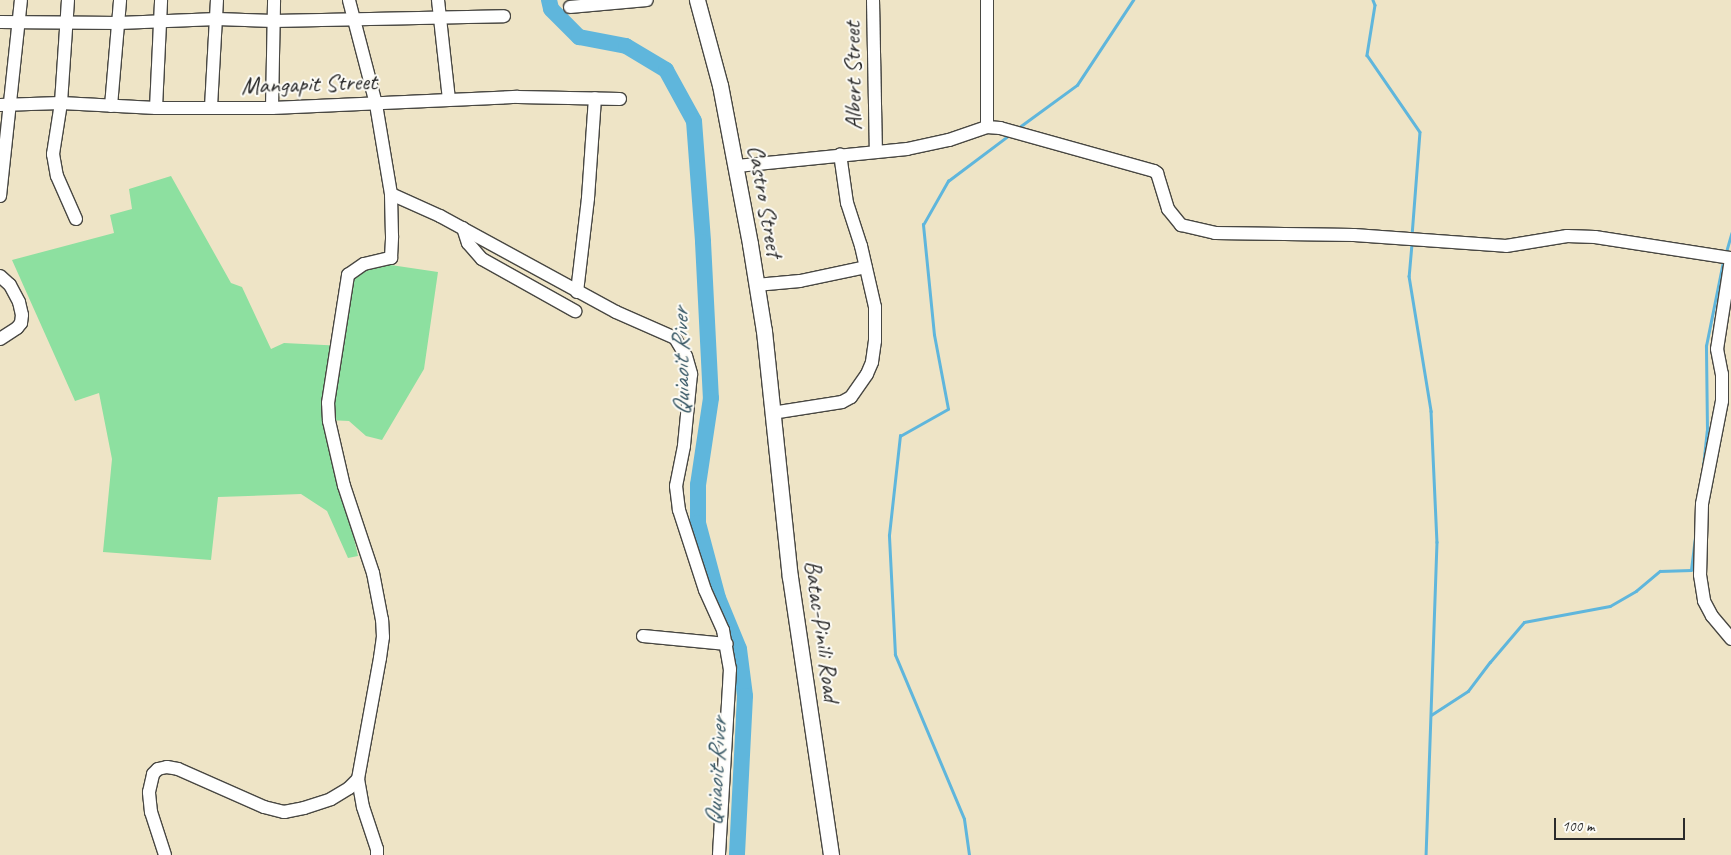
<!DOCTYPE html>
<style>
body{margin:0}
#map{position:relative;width:1731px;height:855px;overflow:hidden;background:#eee4c6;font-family:Caveat,sans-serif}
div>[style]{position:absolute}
.green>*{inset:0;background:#8de0a0}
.stream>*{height:2.5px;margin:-1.25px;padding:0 1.25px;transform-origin:1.25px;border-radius:1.25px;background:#5fb6dc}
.river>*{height:16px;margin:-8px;padding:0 8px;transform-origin:8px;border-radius:8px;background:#5fb6dc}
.roads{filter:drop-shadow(1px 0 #484742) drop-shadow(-1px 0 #484742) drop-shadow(0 1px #484742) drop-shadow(0 -1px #484742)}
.minor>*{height:12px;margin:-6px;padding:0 6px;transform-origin:6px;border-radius:6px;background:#fff}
.major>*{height:15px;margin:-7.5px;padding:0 7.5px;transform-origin:7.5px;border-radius:7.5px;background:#fff}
span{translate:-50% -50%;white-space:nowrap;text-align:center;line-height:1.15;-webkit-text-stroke:4px #fdfcf7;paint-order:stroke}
.street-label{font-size:24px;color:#2b2b2b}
.water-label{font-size:25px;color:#3d5c69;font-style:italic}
.scale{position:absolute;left:1554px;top:818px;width:131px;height:22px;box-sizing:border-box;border:2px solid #2b2b2b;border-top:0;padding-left:6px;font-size:15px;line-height:18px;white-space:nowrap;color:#2b2b2b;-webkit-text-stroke:4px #fdfcf7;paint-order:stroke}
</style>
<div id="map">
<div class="green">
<div style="clip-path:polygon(171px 176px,231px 283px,242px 287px,271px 349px,284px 343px,344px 346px,355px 274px,384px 264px,438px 272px,424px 369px,382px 440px,366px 436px,349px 421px,327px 420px,358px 556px,348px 558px,327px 511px,301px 494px,218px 497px,211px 560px,103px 552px,112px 459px,99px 393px,75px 401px,12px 260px,114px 233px,110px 215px,132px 209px,129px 189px)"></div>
</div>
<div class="stream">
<div style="left:1373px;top:0;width:5px;rotate:68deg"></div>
<div style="left:1375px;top:5px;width:51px;rotate:99.1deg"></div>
<div style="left:1367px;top:55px;width:93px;rotate:55.5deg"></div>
<div style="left:1420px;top:132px;width:104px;rotate:94.4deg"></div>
<div style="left:1018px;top:128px;width:73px;rotate:-36.1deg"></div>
<div style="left:1077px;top:85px;width:102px;rotate:-56.6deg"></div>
<div style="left:1412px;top:244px;width:32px;rotate:95deg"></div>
<div style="left:1409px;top:276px;width:137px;rotate:80.7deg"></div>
<div style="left:1431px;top:411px;width:131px;rotate:87.4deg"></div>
<div style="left:1437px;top:542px;width:313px;rotate:92deg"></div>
<div style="left:1726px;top:252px;width:19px;rotate:-74deg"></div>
<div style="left:1703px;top:467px;width:36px;rotate:-84deg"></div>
<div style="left:1707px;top:431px;width:85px;rotate:-90.7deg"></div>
<div style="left:1706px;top:346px;width:86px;rotate:-78.6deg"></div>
<div style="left:1431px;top:715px;width:44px;rotate:-33deg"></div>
<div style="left:1468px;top:691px;width:36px;rotate:-53deg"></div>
<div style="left:1490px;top:662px;width:52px;rotate:-49.6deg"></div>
<div style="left:1524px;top:622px;width:87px;rotate:-10.5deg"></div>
<div style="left:1610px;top:606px;width:30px;rotate:-30deg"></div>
<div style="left:1636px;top:591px;width:31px;rotate:-40deg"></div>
<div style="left:1660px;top:571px;width:31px;rotate:-2deg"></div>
<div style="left:1691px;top:570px;width:35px;rotate:-83deg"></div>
<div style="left:969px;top:855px;width:36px;rotate:-98deg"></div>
<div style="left:964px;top:819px;width:178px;rotate:-112.8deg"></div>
<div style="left:895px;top:655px;width:120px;rotate:-92.9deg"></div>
<div style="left:889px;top:535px;width:100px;rotate:-83.7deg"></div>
<div style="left:900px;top:436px;width:55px;rotate:-29.4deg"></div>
<div style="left:948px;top:409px;width:75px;rotate:-100.7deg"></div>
<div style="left:934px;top:335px;width:111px;rotate:-95.7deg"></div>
<div style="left:923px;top:225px;width:51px;rotate:-60.4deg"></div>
<div style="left:948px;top:181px;width:75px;rotate:-36.9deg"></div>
</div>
<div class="river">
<div style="left:549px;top:0;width:9px;rotate:77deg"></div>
<div style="left:551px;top:9px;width:40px;rotate:45deg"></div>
<div style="left:579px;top:37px;width:48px;rotate:10.8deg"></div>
<div style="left:626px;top:46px;width:47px;rotate:31deg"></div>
<div style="left:666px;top:70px;width:58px;rotate:61.2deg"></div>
<div style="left:694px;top:121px;width:121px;rotate:85.7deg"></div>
<div style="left:703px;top:242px;width:156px;rotate:87.1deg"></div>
<div style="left:711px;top:398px;width:88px;rotate:98.5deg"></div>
<div style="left:698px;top:485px;width:38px;rotate:90deg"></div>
<div style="left:698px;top:523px;width:78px;rotate:75.1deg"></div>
<div style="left:718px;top:598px;width:55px;rotate:67.6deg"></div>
<div style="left:739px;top:649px;width:47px;rotate:82.7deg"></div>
<div style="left:745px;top:696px;width:159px;rotate:92.9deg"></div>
</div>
<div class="roads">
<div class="minor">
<div style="left:68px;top:0;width:103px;rotate:93.9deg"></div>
<div style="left:61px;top:103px;width:52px;rotate:98.9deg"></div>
<div style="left:53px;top:154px;width:22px;rotate:80deg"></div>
<div style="left:57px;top:176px;width:47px;rotate:66.2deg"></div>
<div style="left:438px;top:0;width:100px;rotate:83.7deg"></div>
<div style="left:873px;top:0;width:152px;rotate:88.9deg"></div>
<div style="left:570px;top:7px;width:77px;rotate:-5.2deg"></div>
<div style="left:0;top:22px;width:119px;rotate:0.5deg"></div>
<div style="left:119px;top:23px;width:98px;rotate:-2.3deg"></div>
<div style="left:217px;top:19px;width:56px;rotate:2deg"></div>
<div style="left:273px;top:21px;width:231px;rotate:-1.2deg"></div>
<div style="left:0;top:105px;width:61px;rotate:-1.9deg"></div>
<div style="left:61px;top:103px;width:95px;rotate:3deg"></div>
<div style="left:156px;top:108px;width:116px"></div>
<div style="left:272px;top:108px;width:246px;rotate:-2.6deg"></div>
<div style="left:518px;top:97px;width:102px;rotate:1.1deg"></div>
<div style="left:111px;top:106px;width:106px;rotate:-85.1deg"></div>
<div style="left:211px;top:107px;width:107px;rotate:-86.8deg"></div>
<div style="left:156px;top:108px;width:108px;rotate:-87.3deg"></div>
<div style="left:272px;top:108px;width:108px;rotate:-88.9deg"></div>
<div style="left:987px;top:127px;width:127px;rotate:-90deg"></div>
<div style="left:737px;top:166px;width:171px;rotate:-5.7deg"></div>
<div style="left:907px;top:149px;width:43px;rotate:-12.1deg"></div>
<div style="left:949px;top:140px;width:40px;rotate:-18.9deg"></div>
<div style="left:987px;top:127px;width:13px;rotate:4deg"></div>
<div style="left:1000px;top:128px;width:160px;rotate:15.6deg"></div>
<div style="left:1154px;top:171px;width:4px;rotate:34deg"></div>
<div style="left:1157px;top:173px;width:38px;rotate:73deg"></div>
<div style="left:1168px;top:209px;width:21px;rotate:51deg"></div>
<div style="left:1181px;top:225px;width:35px;rotate:13deg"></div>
<div style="left:1215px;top:233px;width:139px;rotate:0.8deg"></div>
<div style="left:1354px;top:235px;width:152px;rotate:4.1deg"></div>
<div style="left:1506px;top:246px;width:62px;rotate:-9.3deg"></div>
<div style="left:1567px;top:236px;width:28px;rotate:2deg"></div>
<div style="left:1595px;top:237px;width:138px;rotate:8.8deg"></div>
<div style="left:391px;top:194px;width:54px;rotate:24.2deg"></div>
<div style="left:440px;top:216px;width:200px;rotate:28.6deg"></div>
<div style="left:616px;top:312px;width:64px;rotate:23.8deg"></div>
<div style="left:675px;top:338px;width:21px;rotate:59deg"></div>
<div style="left:686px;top:356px;width:19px;rotate:74deg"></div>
<div style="left:691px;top:374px;width:72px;rotate:95.6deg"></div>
<div style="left:684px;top:446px;width:41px;rotate:101.3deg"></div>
<div style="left:676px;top:486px;width:24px;rotate:83deg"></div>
<div style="left:679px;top:510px;width:84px;rotate:72deg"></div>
<div style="left:705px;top:590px;width:44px;rotate:65.8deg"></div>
<div style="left:723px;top:630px;width:40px;rotate:80deg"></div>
<div style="left:730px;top:669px;width:186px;rotate:93.4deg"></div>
<div style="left:0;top:196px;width:197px;rotate:-83.9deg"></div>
<div style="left:463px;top:228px;width:16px;rotate:72deg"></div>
<div style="left:468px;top:243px;width:21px;rotate:49deg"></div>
<div style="left:482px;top:259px;width:107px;rotate:29.2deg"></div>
<div style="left:1731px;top:259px;width:91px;rotate:98.8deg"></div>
<div style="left:1717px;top:349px;width:25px;rotate:79deg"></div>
<div style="left:1722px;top:374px;width:27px;rotate:90deg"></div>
<div style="left:1722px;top:401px;width:105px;rotate:101deg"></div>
<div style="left:1702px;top:504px;width:71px;rotate:91.6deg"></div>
<div style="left:1700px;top:575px;width:26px;rotate:81deg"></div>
<div style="left:1704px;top:601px;width:17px;rotate:62deg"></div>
<div style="left:1712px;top:616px;width:30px;rotate:50deg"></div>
<div style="left:0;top:276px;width:13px;rotate:42deg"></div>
<div style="left:10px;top:285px;width:19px;rotate:62deg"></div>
<div style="left:19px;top:302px;width:13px;rotate:77deg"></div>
<div style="left:22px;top:315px;width:8px;rotate:97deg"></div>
<div style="left:21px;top:323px;width:6px;rotate:129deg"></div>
<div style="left:17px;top:328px;width:20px;rotate:147deg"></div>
<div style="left:756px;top:285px;width:44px;rotate:-5.2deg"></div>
<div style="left:800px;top:281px;width:67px;rotate:-12deg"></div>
<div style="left:577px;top:292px;width:95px;rotate:-83.3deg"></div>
<div style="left:588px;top:198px;width:100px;rotate:-86deg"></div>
<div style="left:772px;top:413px;width:71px;rotate:-8.9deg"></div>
<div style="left:842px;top:402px;width:10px;rotate:-29deg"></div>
<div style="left:851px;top:397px;width:28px;rotate:-55deg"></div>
<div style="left:867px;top:374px;width:13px;rotate:-67deg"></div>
<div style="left:872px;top:362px;width:21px;rotate:-82deg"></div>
<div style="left:875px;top:341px;width:34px;rotate:-90deg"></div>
<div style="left:875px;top:307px;width:63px;rotate:-102.9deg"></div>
<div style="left:861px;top:246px;width:45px;rotate:-108deg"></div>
<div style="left:847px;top:203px;width:49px;rotate:-98.1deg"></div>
<div style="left:643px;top:636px;width:84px;rotate:5.4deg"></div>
<div style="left:358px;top:779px;width:28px;rotate:80deg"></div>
<div style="left:363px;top:807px;width:44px;rotate:71.6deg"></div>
<div style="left:377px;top:849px;width:6px;rotate:90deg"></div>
<div style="left:165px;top:855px;width:45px;rotate:-108deg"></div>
<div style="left:151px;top:812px;width:20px;rotate:-96deg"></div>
<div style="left:149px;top:792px;width:18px;rotate:-77deg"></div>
<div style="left:153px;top:774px;width:7px;rotate:-45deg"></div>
<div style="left:158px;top:769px;width:9px;rotate:-13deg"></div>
<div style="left:167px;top:767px;width:11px;rotate:10deg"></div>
<div style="left:178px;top:769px;width:94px;rotate:23.8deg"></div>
<div style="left:264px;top:807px;width:21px;rotate:14deg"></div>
<div style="left:284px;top:812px;width:20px;rotate:-11deg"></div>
<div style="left:304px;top:808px;width:28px;rotate:-18deg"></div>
<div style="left:331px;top:799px;width:21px;rotate:-31deg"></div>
<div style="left:349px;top:788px;width:13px;rotate:-45deg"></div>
<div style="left:358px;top:779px;width:123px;rotate:-79.7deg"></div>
<div style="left:380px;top:658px;width:21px;rotate:-82deg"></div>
<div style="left:383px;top:637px;width:17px;rotate:-93deg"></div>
<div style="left:382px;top:620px;width:48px;rotate:-100.8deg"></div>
<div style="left:373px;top:573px;width:92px;rotate:-108.4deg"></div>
<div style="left:344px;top:486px;width:67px;rotate:-103deg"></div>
<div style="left:329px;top:421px;width:18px;rotate:-93deg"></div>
<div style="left:328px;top:403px;width:130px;rotate:-81.1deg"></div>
<div style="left:348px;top:275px;width:19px;rotate:-35deg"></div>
<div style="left:364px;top:264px;width:28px;rotate:-13deg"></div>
<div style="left:391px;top:258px;width:22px;rotate:-87deg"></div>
<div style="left:392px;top:236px;width:42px;rotate:-91.4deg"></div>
<div style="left:391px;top:194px;width:91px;rotate:-99.5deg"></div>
<div style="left:376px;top:104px;width:107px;rotate:-104.6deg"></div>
</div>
<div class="major">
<div style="left:697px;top:0;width:88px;rotate:74.9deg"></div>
<div style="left:720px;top:85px;width:162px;rotate:79.3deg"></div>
<div style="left:750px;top:244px;width:88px;rotate:80.9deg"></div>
<div style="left:764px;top:331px;width:247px;rotate:84deg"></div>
<div style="left:790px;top:577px;width:281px;rotate:81.6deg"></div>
</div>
</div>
<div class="street-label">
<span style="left:853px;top:76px;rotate:-91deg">Albert Street</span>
<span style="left:309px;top:84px;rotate:-2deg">Mangapit Street</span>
<span style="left:765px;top:201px;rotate:80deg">Castro Street</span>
<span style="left:822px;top:631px;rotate:82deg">Batac-Pinili Road</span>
</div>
<div class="water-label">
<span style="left:681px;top:362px;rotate:-91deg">Quiaoit River</span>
<span style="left:716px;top:772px;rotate:-87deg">Quiaoit River</span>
</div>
<div class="scale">100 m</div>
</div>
